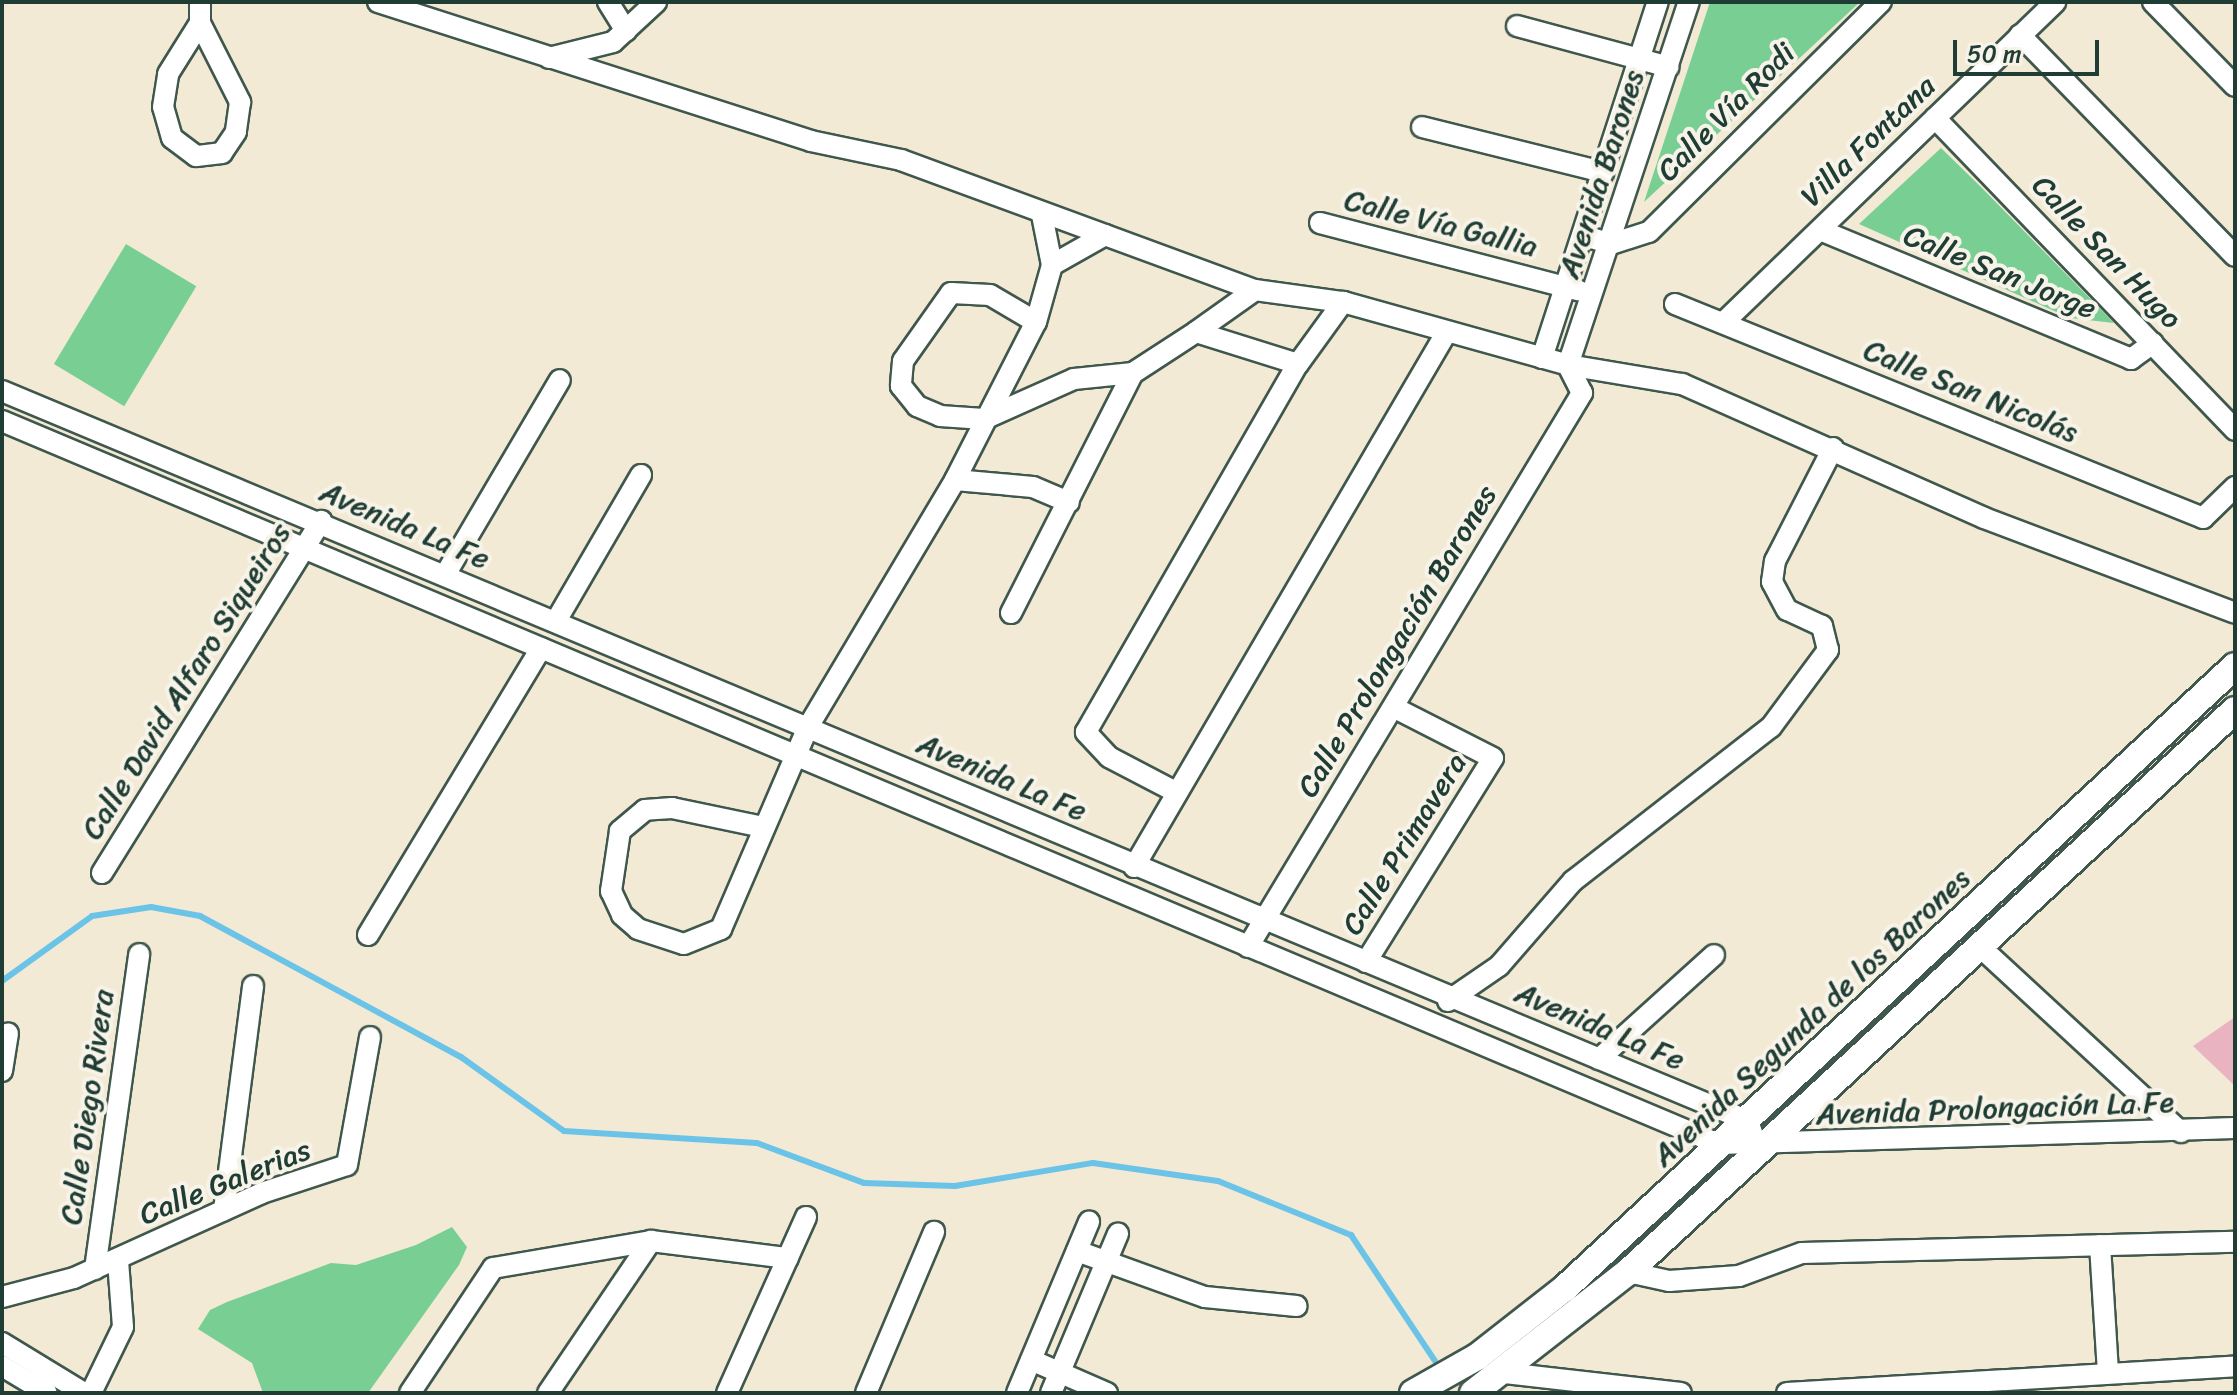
<!DOCTYPE html>
<meta charset="utf-8">
<style>
body{margin:0}
#map{position:relative;width:2237px;height:1395px;overflow:hidden;background:#f2ead5;font-family:Sriracha,sans-serif}
div>[style]{position:absolute}
.green>*{inset:0;background:#79cf93;transform-origin:0 0}
.stream>*{height:6px;margin:-3px;padding:0 3px;transform-origin:3px;border-radius:3px;background:#6bc3e8}
.building>*{inset:0;background:#e9b3c2}
.roads{filter:drop-shadow(2px 0 #3f574c) drop-shadow(-2px 0 #3f574c) drop-shadow(0 2px #3f574c) drop-shadow(0 -2px #3f574c)}
.minor>*{height:20px;margin:-10px;padding:0 10px;transform-origin:10px;border-radius:10px;background:#fff}
.major>*{height:26px;margin:-13px;padding:0 13px;transform-origin:13px;border-radius:13px;background:#fff}
span{translate:-50% -50%;white-space:nowrap;text-align:center;line-height:1.15;-webkit-text-stroke:8px #f7f3e8;paint-order:stroke}
.street-label{font-size:30px;color:#1f3d34}
.frame{position:absolute;inset:0;border:4px solid #1f3d34;pointer-events:none}
.scale{position:absolute;left:1953px;top:40px;width:146px;height:36px;box-sizing:border-box;border:4px solid #1f3d34;border-top:0;padding-left:10px;font-size:24px;line-height:28px;white-space:nowrap;color:#1f3d34;-webkit-text-stroke:6px #f7f3e8;paint-order:stroke}
</style>
<div id="map">
<div class="green">
<div style="clip-path:polygon(1710px 2px,1860px 2px,1644px 202px,1687px 72px)"></div>
<div style="clip-path:polygon(1941px 148px,1981px 187px,2114px 323px,2070px 318px,1859px 224px)"></div>
<div style="left:126px;top:244px;width:82px;height:140px;rotate:31deg"></div>
<div style="clip-path:polygon(452px 1227px,467px 1247px,459px 1265px,368px 1393px,263px 1393px,252px 1363px,198px 1329px,210px 1310px,227px 1302px,331px 1263px,356px 1265px,416px 1245px)"></div>
</div>
<div class="stream">
<div style="left:2px;top:981px;width:111px;rotate:-35.8deg"></div>
<div style="left:92px;top:916px;width:60px;rotate:-8.7deg"></div>
<div style="left:151px;top:907px;width:50px;rotate:10.4deg"></div>
<div style="left:200px;top:916px;width:297px;rotate:28.4deg"></div>
<div style="left:461px;top:1057px;width:127px;rotate:35.7deg"></div>
<div style="left:564px;top:1131px;width:193px;rotate:3.6deg"></div>
<div style="left:757px;top:1143px;width:114px;rotate:20.5deg"></div>
<div style="left:864px;top:1183px;width:91px;rotate:1.9deg"></div>
<div style="left:955px;top:1186px;width:140px;rotate:-9.5deg"></div>
<div style="left:1093px;top:1163px;width:126px;rotate:8.2deg"></div>
<div style="left:1218px;top:1181px;width:144px;rotate:22.1deg"></div>
<div style="left:1351px;top:1235px;width:151px;rotate:56.3deg"></div>
</div>
<div class="building">
<div style="clip-path:polygon(2235px 1017px,2235px 1086px,2193px 1046px)"></div>
</div>
<div class="roads">
<div class="minor">
<div style="left:200px;top:2px;width:21px;rotate:90deg"></div>
<div style="left:200px;top:23px;width:89px;rotate:63.1deg"></div>
<div style="left:240px;top:102px;width:30px;rotate:98deg"></div>
<div style="left:236px;top:132px;width:25px;rotate:124deg"></div>
<div style="left:222px;top:153px;width:26px;rotate:173deg"></div>
<div style="left:196px;top:156px;width:30px;rotate:-143deg"></div>
<div style="left:172px;top:138px;width:32px;rotate:-106deg"></div>
<div style="left:163px;top:107px;width:33px;rotate:-81deg"></div>
<div style="left:168px;top:74px;width:60px;rotate:-57.9deg"></div>
<div style="left:378px;top:2px;width:455px;rotate:17.8deg"></div>
<div style="left:811px;top:141px;width:92px;rotate:11.9deg"></div>
<div style="left:901px;top:160px;width:377px;rotate:20.2deg"></div>
<div style="left:1255px;top:290px;width:89px;rotate:7.8deg"></div>
<div style="left:1343px;top:302px;width:234px;rotate:15.6deg"></div>
<div style="left:1568px;top:365px;width:116px;rotate:9.5deg"></div>
<div style="left:1682px;top:384px;width:330px;rotate:23.9deg"></div>
<div style="left:1984px;top:518px;width:268px;rotate:20.7deg"></div>
<div style="left:608px;top:2px;width:34px;rotate:58deg"></div>
<div style="left:2153px;top:2px;width:117px;rotate:45.7deg"></div>
<div style="left:1517px;top:26px;width:157px;rotate:15.1deg"></div>
<div style="left:2020px;top:35px;width:308px;rotate:45.8deg"></div>
<div style="left:549px;top:58px;width:66px;rotate:-14deg"></div>
<div style="left:613px;top:42px;width:59px;rotate:-42.9deg"></div>
<div style="left:1935px;top:118px;width:433px;rotate:46.1deg"></div>
<div style="left:1422px;top:127px;width:187px;rotate:14deg"></div>
<div style="left:1320px;top:223px;width:267px;rotate:14.6deg"></div>
<div style="left:1820px;top:230px;width:337px;rotate:22.5deg"></div>
<div style="left:2131px;top:359px;width:27px;rotate:-36deg"></div>
<div style="left:1585px;top:236px;width:27px;rotate:17deg"></div>
<div style="left:1611px;top:244px;width:40px;rotate:-18deg"></div>
<div style="left:1649px;top:232px;width:327px;rotate:-44.8deg"></div>
<div style="left:1052px;top:265px;width:61px;rotate:-29.5deg"></div>
<div style="left:1255px;top:290px;width:72px;rotate:144.6deg"></div>
<div style="left:1196px;top:332px;width:107px;rotate:17.4deg"></div>
<div style="left:1675px;top:304px;width:570px;rotate:22.06deg"></div>
<div style="left:2203px;top:518px;width:45px;rotate:-44.1deg"></div>
<div style="left:1036px;top:322px;width:53px;rotate:-149.6deg"></div>
<div style="left:990px;top:295px;width:39px;rotate:-177deg"></div>
<div style="left:951px;top:293px;width:83px;rotate:125.2deg"></div>
<div style="left:903px;top:361px;width:25px;rotate:95deg"></div>
<div style="left:901px;top:386px;width:26px;rotate:51deg"></div>
<div style="left:917px;top:406px;width:25px;rotate:23deg"></div>
<div style="left:940px;top:416px;width:44px;rotate:3.9deg"></div>
<div style="left:984px;top:419px;width:98px;rotate:-24deg"></div>
<div style="left:1074px;top:379px;width:59px;rotate:-5.8deg"></div>
<div style="left:1133px;top:373px;width:75px;rotate:-33.1deg"></div>
<div style="left:1723px;top:323px;width:462px;rotate:-44deg"></div>
<div style="left:1542px;top:358px;width:374px;rotate:-72deg"></div>
<div style="left:2px;top:391px;width:1892px;rotate:22.69deg"></div>
<div style="left:1748px;top:1121px;width:28px;rotate:71deg"></div>
<div style="left:2px;top:421px;width:1863px;rotate:22.84deg"></div>
<div style="left:1719px;top:1144px;width:516px;rotate:-1.78deg"></div>
<div style="left:955px;top:480px;width:78px;rotate:5.1deg"></div>
<div style="left:1033px;top:487px;width:39px;rotate:23deg"></div>
<div style="left:445px;top:575px;width:226px;rotate:-59.5deg"></div>
<div style="left:1011px;top:613px;width:269px;rotate:-63.1deg"></div>
<div style="left:556px;top:621px;width:169px;rotate:-59.8deg"></div>
<div style="left:1172px;top:790px;width:71px;rotate:-152.4deg"></div>
<div style="left:1109px;top:757px;width:34px;rotate:-133deg"></div>
<div style="left:1086px;top:732px;width:425px;rotate:-60.1deg"></div>
<div style="left:1298px;top:364px;width:77px;rotate:-54deg"></div>
<div style="left:763px;top:827px;width:93px;rotate:-168.2deg"></div>
<div style="left:672px;top:808px;width:27px;rotate:176deg"></div>
<div style="left:645px;top:810px;width:33px;rotate:140deg"></div>
<div style="left:620px;top:831px;width:61px;rotate:98.5deg"></div>
<div style="left:611px;top:891px;width:26px;rotate:65deg"></div>
<div style="left:622px;top:915px;width:21px;rotate:41deg"></div>
<div style="left:638px;top:929px;width:48px;rotate:18.1deg"></div>
<div style="left:684px;top:944px;width:40px;rotate:-22deg"></div>
<div style="left:721px;top:929px;width:220px;rotate:-66.7deg"></div>
<div style="left:808px;top:727px;width:287px;rotate:-59.2deg"></div>
<div style="left:955px;top:480px;width:178px;rotate:-62.9deg"></div>
<div style="left:1036px;top:322px;width:59px;rotate:-74.3deg"></div>
<div style="left:1052px;top:265px;width:51px;rotate:-101.3deg"></div>
<div style="left:1134px;top:867px;width:618px;rotate:-59.7deg"></div>
<div style="left:102px;top:873px;width:415px;rotate:-58.1deg"></div>
<div style="left:368px;top:935px;width:335px;rotate:-58.9deg"></div>
<div style="left:1978px;top:945px;width:276px;rotate:42.7deg"></div>
<div style="left:1248px;top:947px;width:647px;rotate:-58.91deg"></div>
<div style="left:1582px;top:393px;width:31px;rotate:-117deg"></div>
<div style="left:1568px;top:365px;width:383px;rotate:-71.6deg"></div>
<div style="left:1366px;top:962px;width:240px;rotate:-58.1deg"></div>
<div style="left:1493px;top:758px;width:112px;rotate:-153deg"></div>
<div style="left:1448px;top:1001px;width:62px;rotate:-34.5deg"></div>
<div style="left:1499px;top:966px;width:113px;rotate:-49deg"></div>
<div style="left:1573px;top:881px;width:251px;rotate:-37.9deg"></div>
<div style="left:1771px;top:727px;width:96px;rotate:-53.5deg"></div>
<div style="left:1828px;top:650px;width:25px;rotate:-104deg"></div>
<div style="left:1822px;top:626px;width:38px;rotate:-155deg"></div>
<div style="left:1787px;top:610px;width:32px;rotate:-118deg"></div>
<div style="left:1772px;top:582px;width:21px;rotate:-82deg"></div>
<div style="left:1775px;top:561px;width:127px;rotate:-62.8deg"></div>
<div style="left:1599px;top:1059px;width:155px;rotate:-42.1deg"></div>
<div style="left:2px;top:1071px;width:38px;rotate:-81deg"></div>
<div style="left:224px;top:1210px;width:226px;rotate:-82.6deg"></div>
<div style="left:2100px;top:1245px;width:128px;rotate:86.4deg"></div>
<div style="left:1077px;top:1251px;width:136px;rotate:19.8deg"></div>
<div style="left:1205px;top:1297px;width:92px;rotate:5.6deg"></div>
<div style="left:95px;top:1269px;width:318px;rotate:-82deg"></div>
<div style="left:1628px;top:1272px;width:42px;rotate:12.4deg"></div>
<div style="left:1669px;top:1281px;width:70px;rotate:-4.1deg"></div>
<div style="left:1739px;top:1276px;width:67px;rotate:-20.1deg"></div>
<div style="left:1802px;top:1253px;width:433px;rotate:-1.5deg"></div>
<div style="left:2px;top:1297px;width:74px;rotate:-14.8deg"></div>
<div style="left:74px;top:1278px;width:206px;rotate:-24.3deg"></div>
<div style="left:262px;top:1193px;width:89px;rotate:-18.2deg"></div>
<div style="left:347px;top:1165px;width:130px;rotate:-79.8deg"></div>
<div style="left:2px;top:1343px;width:96px;rotate:31.4deg"></div>
<div style="left:1031px;top:1360px;width:83px;rotate:23.5deg"></div>
<div style="left:2px;top:1366px;width:52px;rotate:31deg"></div>
<div style="left:1505px;top:1373px;width:177px;rotate:6.5deg"></div>
<div style="left:91px;top:1393px;width:73px;rotate:-64.1deg"></div>
<div style="left:123px;top:1327px;width:67px;rotate:-94.3deg"></div>
<div style="left:410px;top:1393px;width:150px;rotate:-56.4deg"></div>
<div style="left:493px;top:1268px;width:160px;rotate:-9.7deg"></div>
<div style="left:651px;top:1241px;width:138px;rotate:7.1deg"></div>
<div style="left:548px;top:1393px;width:184px;rotate:-55.9deg"></div>
<div style="left:727px;top:1393px;width:193px;rotate:-65.8deg"></div>
<div style="left:866px;top:1393px;width:175px;rotate:-67.1deg"></div>
<div style="left:1017px;top:1393px;width:186px;rotate:-67.2deg"></div>
<div style="left:1051px;top:1393px;width:173px;rotate:-67.2deg"></div>
<div style="left:1787px;top:1393px;width:449px;rotate:-3.4deg"></div>
</div>
<div class="major">
<div style="left:1413px;top:1393px;width:73px;rotate:-29.4deg"></div>
<div style="left:1477px;top:1357px;width:112px;rotate:-38.1deg"></div>
<div style="left:1565px;top:1288px;width:914px;rotate:-42.87deg"></div>
<div style="left:1473px;top:1393px;width:197px;rotate:-38deg"></div>
<div style="left:1628px;top:1272px;width:827px;rotate:-42.8deg"></div>
</div>
</div>
<div class="street-label">
<span style="left:1726px;top:112px;rotate:-45deg">Calle Vía Rodi</span>
<span style="left:1868px;top:141px;rotate:-44deg">Villa Fontana</span>
<span style="left:1601px;top:174px;rotate:-72deg">Avenida Barones</span>
<span style="left:1441px;top:223px;rotate:14deg">Calle Vía Gallia</span>
<span style="left:2107px;top:252px;rotate:46deg">Calle San Hugo</span>
<span style="left:2000px;top:272px;rotate:22deg">Calle San Jorge</span>
<span style="left:1971px;top:391px;rotate:22deg">Calle San Nicolás</span>
<span style="left:405px;top:525px;rotate:23deg">Avenida La Fe</span>
<span style="left:1397px;top:641px;rotate:-59deg">Calle Prolongación Barones</span>
<span style="left:186px;top:681px;rotate:-58deg">Calle David Alfaro Siqueiros</span>
<span style="left:1002px;top:777px;rotate:23deg">Avenida La Fe</span>
<span style="left:1404px;top:844px;rotate:-58deg">Calle Primavera</span>
<span style="left:1811px;top:1017px;rotate:-43deg">Avenida Segunda de los Barones</span>
<span style="left:1600px;top:1026px;rotate:23deg">Avenida La Fe</span>
<span style="left:87px;top:1107px;rotate:-82deg">Calle Diego Rivera</span>
<span style="left:1995px;top:1108px;rotate:-2deg">Avenida Prolongación La Fe</span>
<span style="left:225px;top:1182px;rotate:-22deg">Calle Galerias</span>
</div>
<div class="frame"></div>
<div class="scale">50 m</div>
</div>
